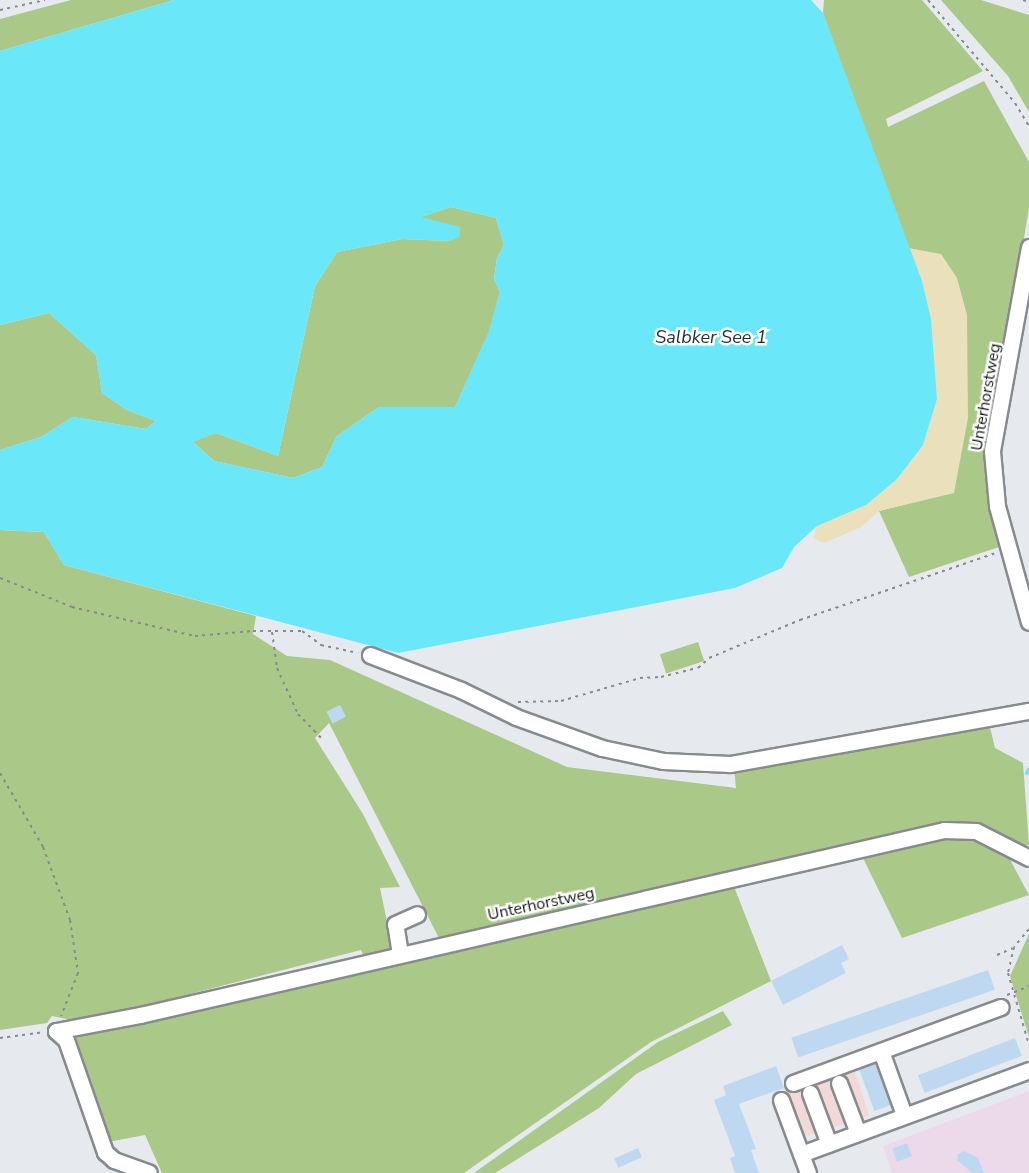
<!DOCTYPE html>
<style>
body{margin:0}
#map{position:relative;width:1029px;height:1173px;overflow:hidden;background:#e6eaef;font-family:"Nunito Sans",sans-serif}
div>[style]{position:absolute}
.industrial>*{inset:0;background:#f3d8d8;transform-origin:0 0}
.education>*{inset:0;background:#ecd9ea}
.green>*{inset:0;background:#aac989;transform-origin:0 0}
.sand>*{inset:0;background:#eae0bb}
.water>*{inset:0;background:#6be7fa}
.stream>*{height:4px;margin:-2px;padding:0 2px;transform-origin:2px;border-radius:2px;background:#6be7fa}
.building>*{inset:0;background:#bfd8f2;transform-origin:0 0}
.path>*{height:2px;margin-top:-1px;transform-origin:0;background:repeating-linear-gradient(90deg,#878a8e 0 3px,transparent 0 7.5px)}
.roads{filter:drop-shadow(2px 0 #878b8f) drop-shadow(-2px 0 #878b8f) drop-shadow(0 2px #878b8f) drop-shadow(0 -2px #878b8f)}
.minor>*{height:15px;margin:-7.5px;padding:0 7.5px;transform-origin:7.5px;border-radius:7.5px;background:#fff}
span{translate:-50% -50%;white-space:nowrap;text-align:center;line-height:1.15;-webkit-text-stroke:5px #fff;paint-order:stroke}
.street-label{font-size:16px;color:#151719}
.water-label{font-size:18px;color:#1a3034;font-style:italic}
</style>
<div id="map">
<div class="industrial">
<div style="left:855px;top:1072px;width:46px;height:69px;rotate:72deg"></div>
</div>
<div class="education">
<div style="clip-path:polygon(1029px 1091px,1029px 1173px,892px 1173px,883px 1146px)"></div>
</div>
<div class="green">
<div style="clip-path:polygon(71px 0,174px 0,0 51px,0 19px)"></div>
<div style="clip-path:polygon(824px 0,922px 0,983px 71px,886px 119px,888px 127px,984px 81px,1029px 162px,1029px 208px,989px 450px,1002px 546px,909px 577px,879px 511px,954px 492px,941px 255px,908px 248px,823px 13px)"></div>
<div style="clip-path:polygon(941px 0,981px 0,1029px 15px,1029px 112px,1008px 76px)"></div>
<div style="clip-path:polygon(451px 207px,496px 218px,504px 245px,497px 258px,494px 279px,500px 292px,489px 332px,455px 407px,379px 407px,337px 436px,322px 467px,293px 478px,214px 461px,192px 441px,216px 433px,278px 456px,315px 286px,337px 252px,402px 239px,450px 241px,420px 217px)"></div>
<div style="clip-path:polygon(49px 313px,96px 355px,102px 393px,127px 410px,156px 421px,146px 429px,73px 417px,41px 437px,0 450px,0 325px)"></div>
<div style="clip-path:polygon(0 530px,44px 532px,64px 565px,256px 616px,253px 634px,287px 656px,330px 660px,567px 767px,736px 788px,734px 769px,989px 723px,995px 748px,1023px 763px,1029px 845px,1016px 845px,976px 824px,441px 942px,329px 723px,315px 738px,363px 814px,400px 887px,380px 888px,393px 950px,365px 959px,361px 950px,81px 1022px,52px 1016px,47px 1023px,0 1030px)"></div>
<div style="left:698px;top:642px;width:20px;height:40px;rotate:72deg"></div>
<div style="clip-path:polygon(944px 836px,981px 836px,1006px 852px,1029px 895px,902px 938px,862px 856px)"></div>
<div style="clip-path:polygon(733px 884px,771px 981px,651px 1042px,464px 1173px,162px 1173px,145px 1135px,103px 1143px,71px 1032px)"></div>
<div style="clip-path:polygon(1029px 934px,1029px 1037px,1010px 976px)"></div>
<div style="clip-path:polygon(723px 1011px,732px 1025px,636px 1074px,599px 1108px,495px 1173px,474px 1173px,658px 1042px)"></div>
</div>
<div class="sand">
<div style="clip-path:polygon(908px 248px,941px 254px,957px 278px,967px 315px,968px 418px,954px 493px,879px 511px,861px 527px,824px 543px,813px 538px,817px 526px,866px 505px,923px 445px,937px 399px,931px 319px)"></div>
</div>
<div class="water">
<div style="clip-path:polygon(evenodd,174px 0,811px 0,823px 13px,922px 281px,931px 319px,937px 399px,923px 445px,897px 479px,866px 505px,817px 526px,794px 547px,782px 568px,735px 588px,398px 653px,64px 565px,44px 532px,0 530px,0 450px,41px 437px,73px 417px,146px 429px,156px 421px,127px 410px,102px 393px,96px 355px,49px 313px,0 325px,0 51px,174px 0,451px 207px,496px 218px,504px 245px,497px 258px,494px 279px,500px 292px,489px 331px,455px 407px,379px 407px,337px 436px,322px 467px,293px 478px,214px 461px,193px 442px,216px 433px,278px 456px,315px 286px,337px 252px,402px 239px,450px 241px,460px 236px,460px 227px,421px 217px,451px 207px)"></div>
</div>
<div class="stream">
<div style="left:1027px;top:773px;width:4px;rotate:-63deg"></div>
</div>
<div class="building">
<div style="left:340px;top:705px;width:13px;height:15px;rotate:63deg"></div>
<div style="clip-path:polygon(842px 945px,849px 959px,841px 963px,846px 973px,783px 1005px,771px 981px)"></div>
<div style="left:988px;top:970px;width:21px;height:208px;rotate:71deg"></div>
<div style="left:1015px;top:1038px;width:19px;height:104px;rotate:69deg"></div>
<div style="left:875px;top:1063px;width:45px;height:17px;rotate:70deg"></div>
<div style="clip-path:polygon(776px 1066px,784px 1088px,739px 1104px,756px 1149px,751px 1150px,759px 1173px,735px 1173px,730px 1158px,735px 1156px,714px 1100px,726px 1095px,723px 1086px)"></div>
<div style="left:907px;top:1143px;width:14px;height:16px;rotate:69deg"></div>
<div style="left:638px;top:1148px;width:10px;height:26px;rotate:66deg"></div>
<div style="clip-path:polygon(964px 1151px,978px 1158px,984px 1173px,972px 1173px,957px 1160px,958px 1154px)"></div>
</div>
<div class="path">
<div style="left:928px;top:0;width:135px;rotate:49.8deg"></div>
<div style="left:1015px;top:103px;width:27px;rotate:59deg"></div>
<div style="left:1023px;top:0;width:6px;rotate:18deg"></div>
<div style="left:0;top:10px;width:46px;rotate:-12.5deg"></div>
<div style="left:0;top:578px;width:78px;rotate:21.9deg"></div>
<div style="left:72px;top:607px;width:126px;rotate:13.3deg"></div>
<div style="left:195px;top:636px;width:58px;rotate:-4.9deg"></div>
<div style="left:253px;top:631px;width:49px"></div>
<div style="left:302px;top:631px;width:24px;rotate:36deg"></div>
<div style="left:321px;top:645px;width:38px;rotate:12deg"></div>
<div style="left:272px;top:632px;width:36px;rotate:82deg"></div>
<div style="left:277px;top:668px;width:51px;rotate:65.5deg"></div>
<div style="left:298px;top:714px;width:33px;rotate:46deg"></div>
<div style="left:518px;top:702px;width:43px;rotate:-1.3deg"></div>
<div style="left:561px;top:701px;width:82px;rotate:-16.2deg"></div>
<div style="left:640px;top:678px;width:21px;rotate:-3deg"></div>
<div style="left:661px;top:677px;width:38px;rotate:-14deg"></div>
<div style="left:698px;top:668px;width:15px;rotate:-42deg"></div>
<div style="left:709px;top:658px;width:99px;rotate:-22.7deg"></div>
<div style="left:800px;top:620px;width:207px;rotate:-18.9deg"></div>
<div style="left:0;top:773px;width:86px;rotate:59.8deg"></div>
<div style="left:43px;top:847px;width:78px;rotate:69.7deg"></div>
<div style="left:70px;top:920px;width:54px;rotate:81.4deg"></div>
<div style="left:78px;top:973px;width:46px;rotate:111.6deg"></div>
<div style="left:1029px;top:929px;width:23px;rotate:130deg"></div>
<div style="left:1014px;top:947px;width:27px;rotate:103deg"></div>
<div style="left:1008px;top:973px;width:75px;rotate:73.7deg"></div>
<div style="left:997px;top:955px;width:17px;rotate:-24deg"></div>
<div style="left:1007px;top:995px;width:24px;rotate:-22deg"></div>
<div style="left:0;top:1038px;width:45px;rotate:-7.6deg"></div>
</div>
<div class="roads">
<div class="minor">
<div style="left:1029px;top:247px;width:207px;rotate:100.3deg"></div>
<div style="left:992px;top:451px;width:55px;rotate:84.8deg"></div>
<div style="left:997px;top:506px;width:120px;rotate:74.6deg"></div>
<div style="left:370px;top:655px;width:97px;rotate:21deg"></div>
<div style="left:461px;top:690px;width:61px;rotate:26.1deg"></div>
<div style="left:516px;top:717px;width:91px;rotate:19.8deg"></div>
<div style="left:602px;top:748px;width:62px;rotate:12deg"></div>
<div style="left:663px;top:761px;width:67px;rotate:2.6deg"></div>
<div style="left:730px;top:764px;width:304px;rotate:-10.1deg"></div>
<div style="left:400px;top:954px;width:30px;rotate:-99deg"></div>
<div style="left:395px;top:924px;width:24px;rotate:-24deg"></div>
<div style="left:56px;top:1031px;width:86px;rotate:-10.8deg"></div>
<div style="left:140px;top:1015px;width:825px;rotate:-12.96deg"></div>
<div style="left:944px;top:830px;width:32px;rotate:2deg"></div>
<div style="left:976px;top:831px;width:59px;rotate:27deg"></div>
<div style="left:56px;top:1031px;width:13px;rotate:42deg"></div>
<div style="left:66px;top:1040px;width:119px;rotate:70.8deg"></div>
<div style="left:105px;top:1152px;width:12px;rotate:42deg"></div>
<div style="left:114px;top:1160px;width:37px;rotate:20deg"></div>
<div style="left:881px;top:1051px;width:68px;rotate:70.2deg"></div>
<div style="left:793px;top:1083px;width:221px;rotate:-20.1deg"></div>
<div style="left:839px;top:1083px;width:53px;rotate:69.2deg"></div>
<div style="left:810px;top:1093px;width:54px;rotate:69.6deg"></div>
<div style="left:781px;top:1100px;width:78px;rotate:69.7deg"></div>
<div style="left:801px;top:1154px;width:243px;rotate:-20.2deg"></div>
</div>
</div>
<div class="street-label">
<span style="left:986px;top:397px;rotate:-80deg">Unterhorstweg</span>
<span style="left:541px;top:904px;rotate:-12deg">Unterhorstweg</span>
</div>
<div class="water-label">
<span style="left:711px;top:337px">Salbker See 1</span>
</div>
</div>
